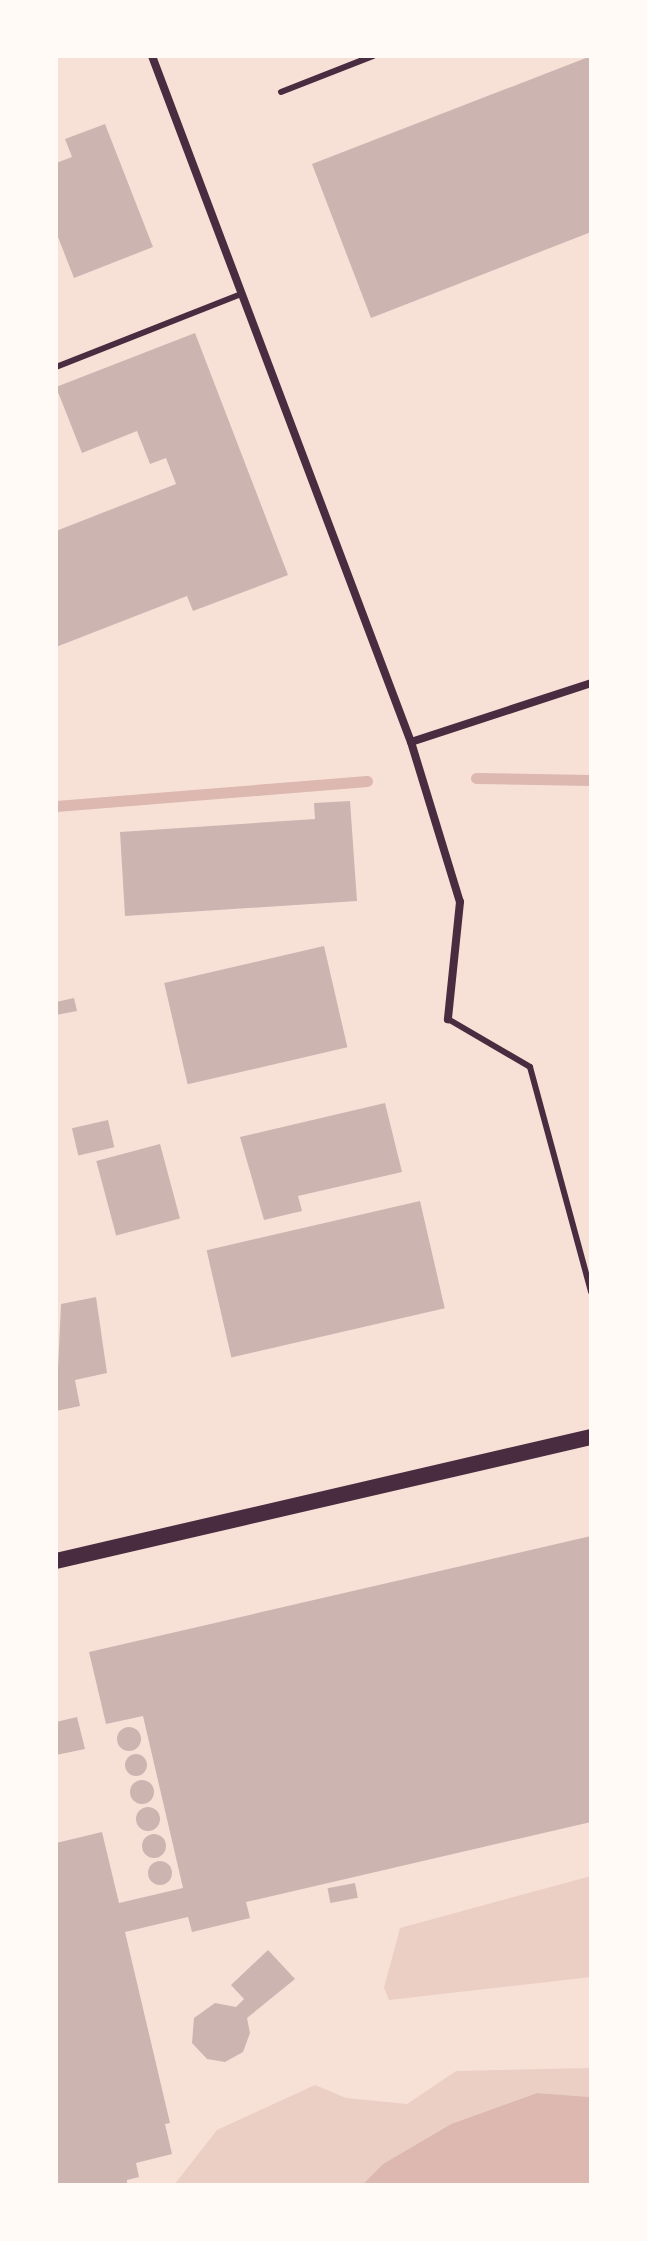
<!DOCTYPE html>
<style>
body{margin:0}
#map{position:relative;width:647px;height:2241px;overflow:hidden;background:#f7e1d7;font-family:"Nunito Sans",sans-serif}
div>[style]{position:absolute}
.green>*{inset:0;background:#ebcfc5}
.water>*{inset:0;background:#dcb8b0}
.stream>*{height:11px;margin:-5.5px;padding:0 5.5px;transform-origin:5.5px;border-radius:5.5px;background:#dcb8b0}
.building>*{inset:0;background:#ccb4b1;transform-origin:0 0}
.round{border-radius:50%}
.service>*{height:6px;margin:-3px;padding:0 3px;transform-origin:3px;border-radius:3px;background:#4a2c40}
.minor>*{height:8px;margin:-4px;padding:0 4px;transform-origin:4px;border-radius:4px;background:#4a2c40}
.secondary>*{height:16px;margin:-8px;padding:0 8px;transform-origin:8px;border-radius:8px;background:#4a2c40}
span{translate:-50% -50%;white-space:nowrap;text-align:center;line-height:1.15;-webkit-text-stroke:8px #fffaf5;paint-order:stroke}
.frame{position:absolute;inset:0;border:58px solid #fffaf5;pointer-events:none}
</style>
<div id="map">
<div class="green">
<div style="clip-path:polygon(591px 1876px,591px 1977px,389px 2000px,384px 1988px,400px 1928px)"></div>
<div style="clip-path:polygon(591px 2068px,591px 2097px,537px 2093px,451px 2124px,383px 2164px,362px 2185px,174px 2185px,217px 2130px,315px 2085px,346px 2098px,407px 2104px,456px 2071px)"></div>
</div>
<div class="water">
<div style="clip-path:polygon(537px 2093px,591px 2097px,591px 2185px,362px 2185px,383px 2164px,451px 2124px)"></div>
</div>
<div class="stream">
<div style="left:476px;top:778px;width:115px;rotate:1deg"></div>
<div style="left:56px;top:806px;width:312px;rotate:-4.6deg"></div>
</div>
<div class="building">
<div style="clip-path:polygon(591px 56px,591px 232px,371px 318px,312px 164px)"></div>
<div style="clip-path:polygon(105px 124px,153px 247px,74px 278px,56px 232px,56px 163px,72px 157px,65px 139px)"></div>
<div style="clip-path:polygon(195px 333px,288px 575px,193px 611px,187px 596px,56px 647px,56px 531px,176px 484px,166px 458px,150px 464px,137px 431px,82px 453px,56px 387px)"></div>
<div style="clip-path:polygon(350px 801px,357px 901px,125px 916px,120px 832px,315px 819px,314px 803px)"></div>
<div style="left:324px;top:946px;width:104px;height:164px;rotate:77deg"></div>
<div style="clip-path:polygon(74px 998px,77px 1011px,56px 1015px,56px 1002px)"></div>
<div style="clip-path:polygon(385px 1103px,402px 1172px,298px 1196px,302px 1211px,264px 1220px,240px 1137px)"></div>
<div style="left:108px;top:1120px;width:28px;height:37px;rotate:77deg"></div>
<div style="left:160px;top:1144px;width:77px;height:66px;rotate:75deg"></div>
<div style="left:420px;top:1201px;width:110px;height:219px;rotate:77deg"></div>
<div style="clip-path:polygon(96px 1297px,107px 1373px,75px 1380px,80px 1406px,56px 1411px,61px 1304px)"></div>
<div style="clip-path:polygon(591px 1536px,591px 1822px,246px 1902px,250px 1918px,192px 1932px,188px 1917px,125px 1932px,170px 2123px,165px 2124px,172px 2154px,136px 2163px,139px 2177px,127px 2180px,127px 2185px,56px 2185px,56px 1843px,102px 1832px,119px 1903px,183px 1888px,143px 1716px,106px 1724px,89px 1652px)"></div>
<div style="clip-path:polygon(77px 1717px,85px 1749px,56px 1755px,56px 1722px)"></div>
<div class="round" style="left:117px;top:1727px;width:24px;height:24px"></div>
<div class="round" style="left:125px;top:1754px;width:22px;height:22px"></div>
<div class="round" style="left:130px;top:1780px;width:24px;height:24px"></div>
<div class="round" style="left:136px;top:1807px;width:24px;height:24px"></div>
<div class="round" style="left:142px;top:1834px;width:24px;height:24px"></div>
<div class="round" style="left:148px;top:1861px;width:24px;height:24px"></div>
<div style="left:355px;top:1883px;width:15px;height:28px;rotate:79deg"></div>
<div style="clip-path:polygon(268px 1950px,295px 1979px,247px 2018px,250px 2033px,243px 2052px,225px 2062px,207px 2059px,192px 2043px,194px 2018px,215px 2003px,236px 2007px,244px 1999px,231px 1985px)"></div>
</div>
<div class="service">
<div style="left:281px;top:92px;width:99px;rotate:-21.4deg"></div>
<div style="left:56px;top:367px;width:199px;rotate:-21.5deg"></div>
<div style="left:448px;top:1019px;width:95px;rotate:30.3deg"></div>
<div style="left:530px;top:1067px;width:233px;rotate:74.8deg"></div>
</div>
<div class="minor">
<div style="left:152px;top:56px;width:733px;rotate:69.32deg"></div>
<div style="left:411px;top:742px;width:167px;rotate:73deg"></div>
<div style="left:460px;top:902px;width:118px;rotate:95.9deg"></div>
<div style="left:411px;top:742px;width:189px;rotate:-18.1deg"></div>
</div>
<div class="secondary">
<div style="left:56px;top:1561px;width:549px;rotate:-13.05deg"></div>
</div>
<div class="frame"></div>
</div>
